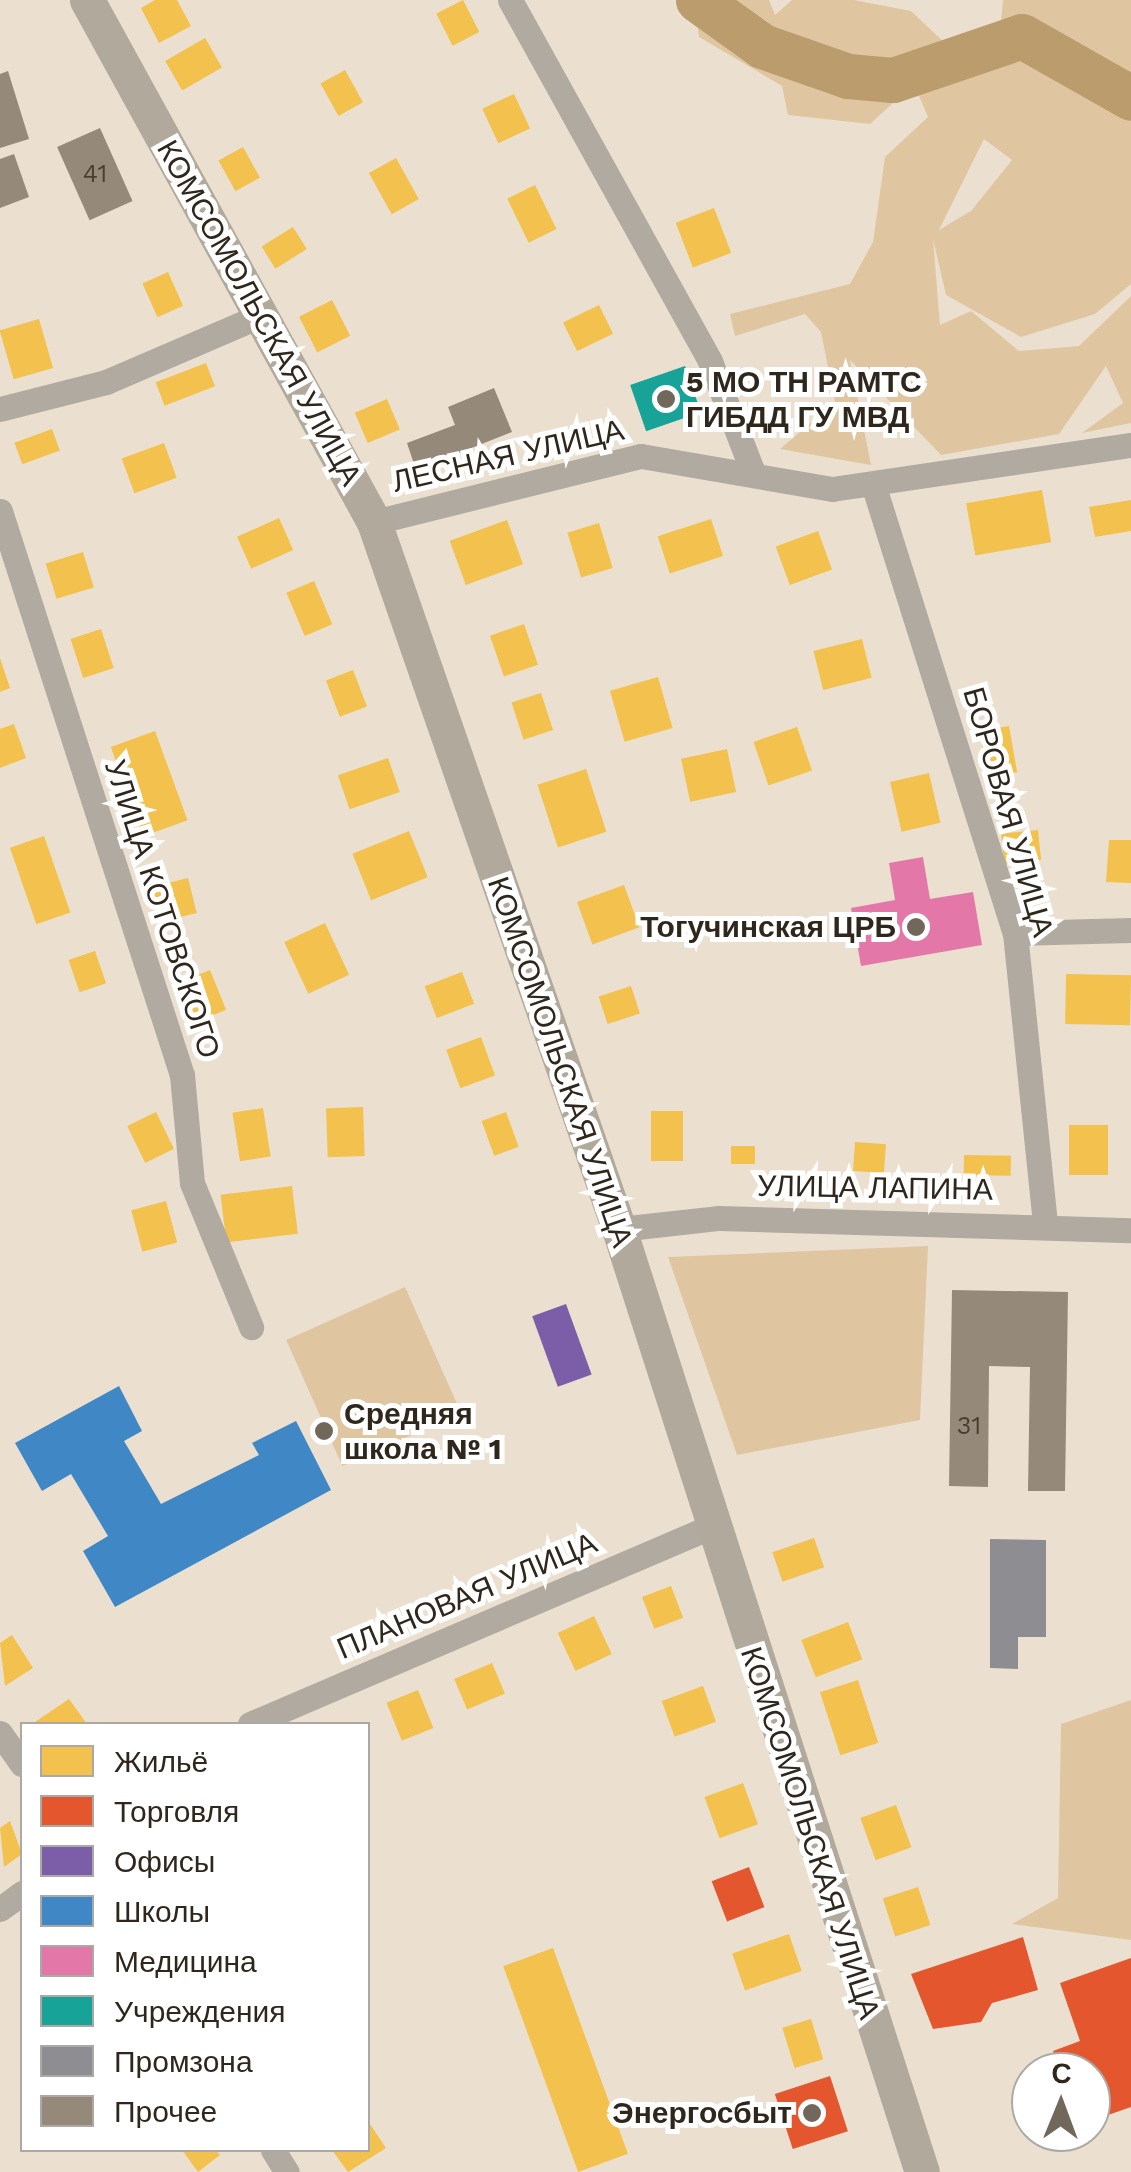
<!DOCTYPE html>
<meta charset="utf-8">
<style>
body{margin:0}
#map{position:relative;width:1131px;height:2172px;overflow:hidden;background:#ebe0d0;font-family:"Work Sans",sans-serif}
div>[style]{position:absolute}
.green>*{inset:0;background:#dfc6a1;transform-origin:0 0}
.homes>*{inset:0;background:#f2c14e;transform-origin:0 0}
.shops>*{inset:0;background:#e4572e;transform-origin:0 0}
.offices>*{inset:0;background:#7b5ea7;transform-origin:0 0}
.schools>*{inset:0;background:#3f88c5}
.health>*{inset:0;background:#e377a8}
.public>*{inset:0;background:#17a398;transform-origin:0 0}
.industry>*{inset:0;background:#8d8d92}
.river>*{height:45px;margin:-22.5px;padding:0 22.5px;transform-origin:22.5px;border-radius:22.5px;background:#bb9c6d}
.building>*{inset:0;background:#958a7a;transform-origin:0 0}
.minor>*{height:25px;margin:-12.5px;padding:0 12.5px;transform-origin:12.5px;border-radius:12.5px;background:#b1aaa0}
.secondary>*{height:35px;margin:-17.5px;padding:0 17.5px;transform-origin:17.5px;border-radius:17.5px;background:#b1a99c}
.dots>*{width:28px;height:28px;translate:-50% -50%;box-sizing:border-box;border:5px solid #fff;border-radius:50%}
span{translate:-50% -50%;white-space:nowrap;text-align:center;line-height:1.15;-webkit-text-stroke:10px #fff;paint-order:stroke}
.number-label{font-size:25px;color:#484034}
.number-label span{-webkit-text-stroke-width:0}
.street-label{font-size:30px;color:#2f271c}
.poi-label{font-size:30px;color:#2f271c;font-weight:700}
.left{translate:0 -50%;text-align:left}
.right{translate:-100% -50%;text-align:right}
.legend{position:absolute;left:20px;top:1722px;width:350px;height:430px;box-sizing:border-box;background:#fff;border:2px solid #aca9a4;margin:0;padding:12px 18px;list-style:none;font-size:30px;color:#2f271c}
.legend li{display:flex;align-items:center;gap:20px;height:50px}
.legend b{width:50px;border:2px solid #aca9a4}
.north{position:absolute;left:1011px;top:2052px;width:100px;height:100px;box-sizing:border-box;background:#fff;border:2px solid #aca9a4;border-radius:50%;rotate:1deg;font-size:28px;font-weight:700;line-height:40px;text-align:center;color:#2f271c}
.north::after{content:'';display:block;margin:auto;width:35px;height:45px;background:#71685b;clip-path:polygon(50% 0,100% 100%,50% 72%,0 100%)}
</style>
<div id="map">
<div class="green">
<div style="clip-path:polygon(evenodd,694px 0,769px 0,775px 15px,792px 0,854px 0,911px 11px,948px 46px,1001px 21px,1003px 0,1131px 0,1131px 284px,1095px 314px,1021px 337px,946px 295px,933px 239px,940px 325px,971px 311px,1019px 351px,1079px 346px,1131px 296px,1131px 423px,1082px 433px,1123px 403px,1106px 366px,1059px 434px,941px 455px,850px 360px,871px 465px,780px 449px,835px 402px,821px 332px,805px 314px,735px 336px,730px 314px,850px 284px,873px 242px,885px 157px,928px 117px,914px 84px,870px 124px,788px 115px,782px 86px,699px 37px,694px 0,984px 139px,1012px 160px,971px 211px,939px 230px,984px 139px)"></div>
<div style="clip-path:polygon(928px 1246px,920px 1420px,737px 1455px,668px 1257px)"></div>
<div style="left:405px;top:1287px;width:138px;height:130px;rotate:66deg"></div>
<div style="clip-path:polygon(1131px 1700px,1131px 1940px,1012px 1924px,1058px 1898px,1061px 1724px)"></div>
</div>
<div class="homes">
<div style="clip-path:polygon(155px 0,177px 0,191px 26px,159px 43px,141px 8px)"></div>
<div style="left:463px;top:0;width:36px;height:30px;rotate:63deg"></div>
<div style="left:205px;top:38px;width:34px;height:46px;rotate:60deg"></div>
<div style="left:345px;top:70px;width:37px;height:28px;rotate:61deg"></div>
<div style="left:514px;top:94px;width:38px;height:35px;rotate:65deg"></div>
<div style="left:243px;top:147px;width:35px;height:28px;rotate:61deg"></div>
<div style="left:396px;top:158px;width:47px;height:31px;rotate:61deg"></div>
<div style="left:535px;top:185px;width:49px;height:31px;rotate:64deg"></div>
<div style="left:714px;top:208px;width:48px;height:41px;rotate:69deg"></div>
<div style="left:293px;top:227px;width:26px;height:37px;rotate:58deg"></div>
<div style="left:168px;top:272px;width:37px;height:28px;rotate:66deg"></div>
<div style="left:332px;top:300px;width:40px;height:37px;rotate:63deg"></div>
<div style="left:599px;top:305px;width:32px;height:40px;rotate:64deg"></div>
<div style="left:39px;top:319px;width:51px;height:41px;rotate:74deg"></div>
<div style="left:206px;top:363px;width:25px;height:54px;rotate:69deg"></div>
<div style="left:387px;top:399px;width:33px;height:35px;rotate:67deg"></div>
<div style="left:52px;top:429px;width:23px;height:40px;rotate:70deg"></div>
<div style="left:164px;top:443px;width:37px;height:45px;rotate:70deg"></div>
<div style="left:1042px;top:490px;width:53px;height:77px;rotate:80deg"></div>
<div style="clip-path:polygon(1131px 500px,1131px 531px,1095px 537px,1089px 507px)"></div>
<div style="left:279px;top:518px;width:35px;height:46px;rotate:66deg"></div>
<div style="left:711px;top:519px;width:39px;height:56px;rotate:72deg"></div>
<div style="left:507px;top:520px;width:47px;height:61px;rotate:70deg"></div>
<div style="left:599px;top:523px;width:47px;height:33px;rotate:73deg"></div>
<div style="left:818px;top:531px;width:41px;height:45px;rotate:70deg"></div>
<div style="left:83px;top:552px;width:37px;height:39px;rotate:73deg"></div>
<div style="left:314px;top:581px;width:47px;height:30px;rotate:67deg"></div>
<div style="left:524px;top:624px;width:43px;height:36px;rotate:71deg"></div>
<div style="left:101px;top:629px;width:41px;height:32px;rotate:72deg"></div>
<div style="left:862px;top:639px;width:40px;height:50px;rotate:76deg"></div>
<div style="clip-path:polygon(0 658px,10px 688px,0 692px)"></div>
<div style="left:353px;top:670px;width:39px;height:29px;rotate:69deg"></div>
<div style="left:658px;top:677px;width:53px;height:50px;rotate:74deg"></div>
<div style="left:541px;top:693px;width:39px;height:31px;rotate:72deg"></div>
<div style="clip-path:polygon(14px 724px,26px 758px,0 768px,0 729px)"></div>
<div style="left:1009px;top:726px;width:47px;height:30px;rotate:80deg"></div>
<div style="left:797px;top:727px;width:46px;height:46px;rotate:71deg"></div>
<div style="left:155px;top:731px;width:95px;height:47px;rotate:70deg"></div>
<div style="left:727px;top:749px;width:44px;height:47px;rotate:78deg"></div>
<div style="left:388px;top:758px;width:36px;height:53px;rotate:71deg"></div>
<div style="left:586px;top:769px;width:66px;height:51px;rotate:72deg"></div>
<div style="left:929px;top:773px;width:51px;height:40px;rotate:77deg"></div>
<div style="left:1038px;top:830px;width:30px;height:37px;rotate:84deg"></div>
<div style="left:409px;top:831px;width:50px;height:61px;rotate:68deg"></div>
<div style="left:44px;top:836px;width:81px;height:36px;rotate:71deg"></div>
<div style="clip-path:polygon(1109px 840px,1131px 840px,1131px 883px,1106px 882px)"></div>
<div style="left:188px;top:878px;width:36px;height:38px;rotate:76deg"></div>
<div style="left:624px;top:885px;width:45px;height:50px;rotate:70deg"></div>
<div style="left:325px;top:923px;width:57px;height:45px;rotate:65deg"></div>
<div style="left:95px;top:951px;width:34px;height:28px;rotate:71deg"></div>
<div style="left:210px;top:970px;width:43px;height:31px;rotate:68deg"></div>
<div style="left:462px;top:972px;width:34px;height:40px;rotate:69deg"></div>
<div style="left:1066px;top:974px;width:65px;height:50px;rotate:1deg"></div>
<div style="left:631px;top:986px;width:29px;height:34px;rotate:72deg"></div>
<div style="left:481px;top:1037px;width:41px;height:37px;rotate:70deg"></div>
<div style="left:363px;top:1107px;width:49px;height:37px;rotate:88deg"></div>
<div style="left:263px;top:1108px;width:49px;height:31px;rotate:81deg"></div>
<div style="left:683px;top:1111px;width:50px;height:32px;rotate:90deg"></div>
<div style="left:156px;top:1112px;width:41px;height:32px;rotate:64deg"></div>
<div style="left:506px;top:1112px;width:37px;height:26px;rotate:70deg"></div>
<div style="left:1069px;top:1125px;width:39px;height:50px"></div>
<div style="left:855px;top:1142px;width:31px;height:29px;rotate:4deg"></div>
<div style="left:731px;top:1146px;width:24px;height:18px"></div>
<div style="left:964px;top:1155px;width:47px;height:20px;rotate:1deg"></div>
<div style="left:292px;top:1186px;width:48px;height:72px;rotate:83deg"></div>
<div style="left:166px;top:1201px;width:43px;height:36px;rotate:75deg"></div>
<div style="left:814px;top:1538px;width:31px;height:44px;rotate:71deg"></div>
<div style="left:671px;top:1586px;width:34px;height:31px;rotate:69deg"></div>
<div style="left:594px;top:1616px;width:42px;height:40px;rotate:65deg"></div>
<div style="left:848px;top:1622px;width:40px;height:50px;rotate:69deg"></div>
<div style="clip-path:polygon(12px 1635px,33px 1668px,5px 1686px,0 1643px)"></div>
<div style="left:492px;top:1663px;width:33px;height:41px;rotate:67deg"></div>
<div style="left:858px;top:1680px;width:66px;height:40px;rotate:72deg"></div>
<div style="left:703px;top:1686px;width:38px;height:44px;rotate:70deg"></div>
<div style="left:418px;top:1690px;width:41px;height:34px;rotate:68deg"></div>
<div style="clip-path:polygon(69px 1699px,87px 1724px,37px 1724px,35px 1722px)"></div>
<div style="left:743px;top:1783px;width:44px;height:41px;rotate:70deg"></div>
<div style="left:896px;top:1805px;width:45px;height:38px;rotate:70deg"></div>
<div style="clip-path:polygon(10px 1821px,22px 1854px,4px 1867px,0 1828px)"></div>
<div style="left:918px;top:1887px;width:40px;height:37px;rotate:72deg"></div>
<div style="left:789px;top:1934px;width:39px;height:60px;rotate:71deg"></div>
<div style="left:553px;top:1948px;width:219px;height:53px;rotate:70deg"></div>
<div style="left:811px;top:2019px;width:42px;height:30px;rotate:73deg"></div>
<div style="clip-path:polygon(368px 2121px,386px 2148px,348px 2172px,332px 2150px,368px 2150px)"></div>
<div style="clip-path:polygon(182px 2150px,216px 2150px,220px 2155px,198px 2172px)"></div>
</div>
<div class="shops">
<div style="left:749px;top:1867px;width:43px;height:40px;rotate:69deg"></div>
<div style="clip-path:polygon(1023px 1937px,1038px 1990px,992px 2003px,981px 2022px,933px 2029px,911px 1974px)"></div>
<div style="clip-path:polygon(1131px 1958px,1131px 2107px,1091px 2121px,1091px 2072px,1060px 2072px,1053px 2051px,1080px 2041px,1060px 1983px)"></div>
<div style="left:830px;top:2076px;width:58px;height:58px;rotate:72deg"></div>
</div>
<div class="offices">
<div style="left:566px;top:1304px;width:75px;height:36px;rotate:70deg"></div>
</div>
<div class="schools">
<div style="clip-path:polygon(119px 1386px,142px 1431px,124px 1441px,161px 1504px,259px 1455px,252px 1443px,296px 1421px,331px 1490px,115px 1607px,83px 1551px,108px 1536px,71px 1474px,42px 1491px,15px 1443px)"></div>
</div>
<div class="health">
<div style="clip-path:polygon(923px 857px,930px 899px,973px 892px,982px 945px,861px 966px,851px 908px,895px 900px,889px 863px)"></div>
</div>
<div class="public">
<div style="left:685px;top:366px;width:49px;height:58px;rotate:71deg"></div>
</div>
<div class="industry">
<div style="clip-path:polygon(990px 1539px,1046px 1540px,1046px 1637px,1018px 1637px,1018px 1669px,990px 1668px)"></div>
</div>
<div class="river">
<div style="left:698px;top:0;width:79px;rotate:35.7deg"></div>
<div style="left:762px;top:46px;width:91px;rotate:19.2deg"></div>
<div style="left:848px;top:76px;width:45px;rotate:5.1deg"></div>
<div style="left:893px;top:80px;width:136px;rotate:-18.8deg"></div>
<div style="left:1022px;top:36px;width:125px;rotate:29.6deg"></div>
</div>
<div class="building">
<div style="clip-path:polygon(8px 71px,29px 139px,0 148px,0 74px)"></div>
<div style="left:100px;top:128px;width:80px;height:47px;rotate:66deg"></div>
<div style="clip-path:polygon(14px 154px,29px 197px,0 208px,0 159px)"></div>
<div style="clip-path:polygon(494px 388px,512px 432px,416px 470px,407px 443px,455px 425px,448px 407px)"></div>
<div style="clip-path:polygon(952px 1290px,1068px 1292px,1065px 1491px,1028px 1491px,1030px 1367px,989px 1366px,988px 1487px,949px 1486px)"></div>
</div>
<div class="minor">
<div style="left:510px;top:0;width:413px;rotate:61deg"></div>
<div style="left:710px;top:361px;width:122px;rotate:68.9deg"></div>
<div style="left:0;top:409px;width:109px;rotate:-14.3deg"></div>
<div style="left:106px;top:382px;width:164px;rotate:-23.3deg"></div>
<div style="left:874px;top:487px;width:468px;rotate:72.5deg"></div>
<div style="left:1015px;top:933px;width:292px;rotate:84.1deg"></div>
<div style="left:0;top:511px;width:593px;rotate:72.12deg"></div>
<div style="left:182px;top:1075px;width:108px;rotate:84.7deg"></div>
<div style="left:192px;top:1183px;width:156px;rotate:67.7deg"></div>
<div style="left:374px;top:522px;width:275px;rotate:-13.9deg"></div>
<div style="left:641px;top:456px;width:194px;rotate:9.8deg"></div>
<div style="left:832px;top:489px;width:302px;rotate:-8.4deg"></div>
<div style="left:1015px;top:933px;width:116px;rotate:-1.5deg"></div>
<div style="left:619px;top:1229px;width:101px;rotate:-6.3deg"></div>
<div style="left:719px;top:1218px;width:412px;rotate:1.7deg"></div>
<div style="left:250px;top:1724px;width:500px;rotate:-23.18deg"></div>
<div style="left:0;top:1733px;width:38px;rotate:55deg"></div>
<div style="left:0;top:1909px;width:27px;rotate:-36deg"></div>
<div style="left:273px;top:2150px;width:26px;rotate:58deg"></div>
</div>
<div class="secondary">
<div style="left:87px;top:0;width:596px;rotate:61.2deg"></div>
<div style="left:374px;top:522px;width:748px;rotate:70.89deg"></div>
<div style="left:619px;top:1229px;width:990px;rotate:72.19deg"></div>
</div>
<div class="dots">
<div style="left:666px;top:399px;background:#71685b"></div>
<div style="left:916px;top:927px;background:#71685b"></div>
<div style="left:324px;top:1431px;background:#71685b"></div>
<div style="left:812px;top:2113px;background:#71685b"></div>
</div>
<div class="number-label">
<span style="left:95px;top:174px">41</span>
<span style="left:969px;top:1426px">31</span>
</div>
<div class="street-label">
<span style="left:259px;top:313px;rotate:61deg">КОМСОМОЛЬСКАЯ УЛИЦА</span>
<span style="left:508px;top:456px;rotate:-13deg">ЛЕСНАЯ УЛИЦА</span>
<span style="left:1008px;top:812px;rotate:74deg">БОРОВАЯ УЛИЦА</span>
<span style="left:162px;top:909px;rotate:72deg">УЛИЦА КОТОВСКОГО</span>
<span style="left:560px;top:1062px;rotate:71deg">КОМСОМОЛЬСКАЯ УЛИЦА</span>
<span style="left:875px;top:1188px;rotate:1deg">УЛИЦА ЛАПИНА</span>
<span style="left:467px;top:1596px;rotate:-23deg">ПЛАНОВАЯ УЛИЦА</span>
<span style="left:810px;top:1833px;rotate:72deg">КОМСОМОЛЬСКАЯ УЛИЦА</span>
</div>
<div class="poi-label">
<span class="left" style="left:686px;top:399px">5 МО ТН РАМТС<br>ГИБДД ГУ МВД</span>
<span class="right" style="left:896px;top:927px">Тогучинская ЦРБ</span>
<span class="left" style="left:344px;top:1431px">Средняя<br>школа № 1</span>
<span class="right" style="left:792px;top:2113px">Энергосбыт</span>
</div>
<ul class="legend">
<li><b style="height:28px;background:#f2c14e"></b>Жильё</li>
<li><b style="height:28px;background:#e4572e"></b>Торговля</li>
<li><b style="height:28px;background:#7b5ea7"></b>Офисы</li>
<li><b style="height:28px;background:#3f88c5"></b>Школы</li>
<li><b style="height:28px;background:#e377a8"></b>Медицина</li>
<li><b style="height:28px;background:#17a398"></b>Учреждения</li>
<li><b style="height:28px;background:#8d8d92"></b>Промзона</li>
<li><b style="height:28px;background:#958a7a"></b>Прочее</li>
</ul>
<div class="north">С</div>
</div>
